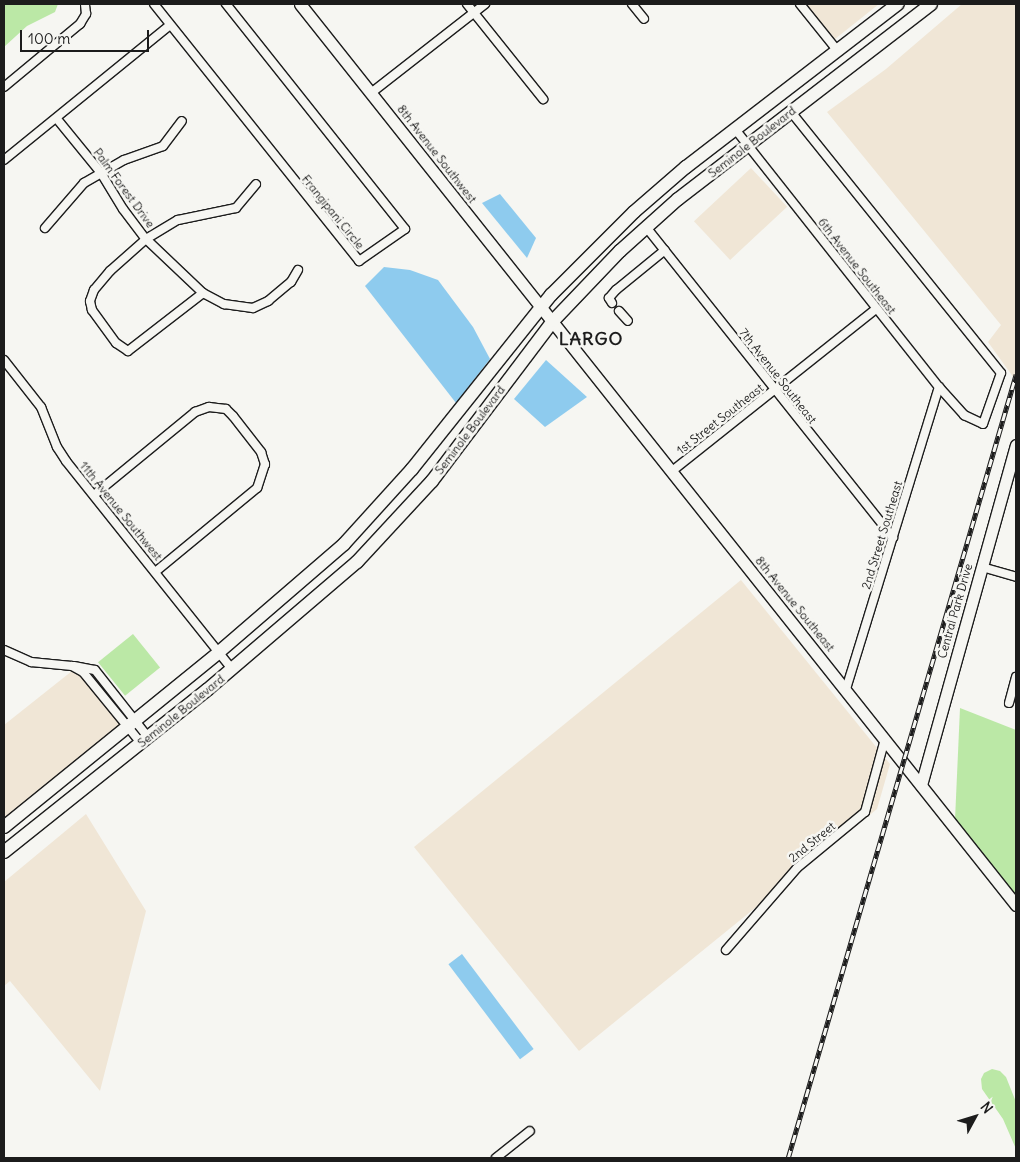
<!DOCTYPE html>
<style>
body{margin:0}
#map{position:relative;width:1020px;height:1162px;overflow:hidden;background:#f6f6f2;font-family:Delius,sans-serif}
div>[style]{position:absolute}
.built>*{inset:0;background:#f0e6d6;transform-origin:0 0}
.green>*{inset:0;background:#bbe8a6;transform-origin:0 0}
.water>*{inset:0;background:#8ecbee;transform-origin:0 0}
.roads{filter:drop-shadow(1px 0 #1c1c1c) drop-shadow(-1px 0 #1c1c1c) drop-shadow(0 1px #1c1c1c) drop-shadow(0 -1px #1c1c1c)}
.street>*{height:8px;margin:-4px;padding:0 4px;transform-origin:4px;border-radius:4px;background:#f6f6f2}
.secondary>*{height:11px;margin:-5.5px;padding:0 5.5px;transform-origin:5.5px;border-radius:5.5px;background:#f6f6f2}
.primary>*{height:12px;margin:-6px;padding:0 6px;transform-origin:6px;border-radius:6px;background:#f6f6f2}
.rail>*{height:4.5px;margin-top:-2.25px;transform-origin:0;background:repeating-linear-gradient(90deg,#f6f6f2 0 8px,#1c1c1c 0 16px);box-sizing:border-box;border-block:1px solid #1c1c1c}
span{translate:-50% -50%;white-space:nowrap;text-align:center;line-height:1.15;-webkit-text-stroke:5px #f6f6f2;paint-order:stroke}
.street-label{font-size:12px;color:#1c1c1c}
.district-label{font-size:18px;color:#1c1c1c;font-weight:700;letter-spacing:1px}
.frame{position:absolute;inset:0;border:5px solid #1c1c1c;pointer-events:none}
.north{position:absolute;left:950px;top:1092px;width:50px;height:50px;-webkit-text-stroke:4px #f6f6f2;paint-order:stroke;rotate:51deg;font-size:14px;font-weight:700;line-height:20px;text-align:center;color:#1c1c1c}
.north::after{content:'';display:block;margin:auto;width:18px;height:22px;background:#1c1c1c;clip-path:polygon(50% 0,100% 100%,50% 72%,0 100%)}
.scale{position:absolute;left:20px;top:30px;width:129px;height:22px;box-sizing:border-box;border:2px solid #1c1c1c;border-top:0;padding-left:6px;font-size:15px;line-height:18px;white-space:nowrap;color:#1c1c1c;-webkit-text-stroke:4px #f6f6f2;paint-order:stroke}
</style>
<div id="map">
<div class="built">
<div style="clip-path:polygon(806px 4px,879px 4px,835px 39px)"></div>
<div style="clip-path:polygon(962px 4px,1016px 4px,1016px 381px,988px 342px,1001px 325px,827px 112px,886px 69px)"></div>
<div style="left:751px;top:168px;width:53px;height:78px;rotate:47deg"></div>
<div style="clip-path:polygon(741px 580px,890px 764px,877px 809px,579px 1051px,414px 847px)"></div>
<div style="clip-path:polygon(72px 671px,83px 678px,120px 725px,4px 820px,4px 725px)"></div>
<div style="clip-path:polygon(86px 814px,146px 911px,100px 1091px,10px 981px,4px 986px,4px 882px)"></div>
</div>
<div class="green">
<div style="clip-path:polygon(4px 4px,58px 4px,55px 12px,27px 26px,4px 47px)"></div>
<div style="left:133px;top:634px;width:43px;height:45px;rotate:51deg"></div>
<div style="clip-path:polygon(960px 708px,1016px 730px,1016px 897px,955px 820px)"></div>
<div style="clip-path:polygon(992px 1069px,1000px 1071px,1006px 1077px,1016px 1102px,1016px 1149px,1003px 1119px,982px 1089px,981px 1079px,984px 1073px)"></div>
</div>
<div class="water">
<div style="clip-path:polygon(500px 194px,536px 238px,527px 258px,482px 203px)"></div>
<div style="clip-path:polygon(384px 267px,410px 270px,438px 280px,473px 327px,490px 359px,456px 403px,365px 286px)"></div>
<div style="clip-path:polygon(546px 360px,587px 397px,545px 427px,514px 399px)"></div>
<div style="left:462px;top:954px;width:119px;height:17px;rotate:53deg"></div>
</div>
<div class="roads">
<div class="street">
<div style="left:154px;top:4px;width:329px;rotate:51.4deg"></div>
<div style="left:359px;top:261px;width:56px;rotate:-34.8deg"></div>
<div style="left:405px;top:229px;width:288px;rotate:-128.5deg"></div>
<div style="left:467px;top:4px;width:122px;rotate:51.3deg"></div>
<div style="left:632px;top:4px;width:19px;rotate:51deg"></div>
<div style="left:800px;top:4px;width:59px;rotate:51.2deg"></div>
<div style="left:4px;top:87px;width:99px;rotate:-39.7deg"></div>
<div style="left:80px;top:24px;width:12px;rotate:-59deg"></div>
<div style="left:86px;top:14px;width:10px;rotate:-96deg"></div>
<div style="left:371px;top:93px;width:145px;rotate:-38deg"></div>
<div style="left:57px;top:119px;width:70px;rotate:50.8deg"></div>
<div style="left:101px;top:173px;width:42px;rotate:58.6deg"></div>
<div style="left:123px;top:209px;width:38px;rotate:53deg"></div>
<div style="left:146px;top:239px;width:79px;rotate:43.5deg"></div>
<div style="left:203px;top:293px;width:24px;rotate:28deg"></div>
<div style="left:224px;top:304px;width:29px;rotate:8deg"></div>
<div style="left:253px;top:308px;width:17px;rotate:-25deg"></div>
<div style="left:268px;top:301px;width:30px;rotate:-40deg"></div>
<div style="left:291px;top:282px;width:14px;rotate:-60deg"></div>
<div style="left:735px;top:129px;width:329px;rotate:51.7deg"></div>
<div style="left:939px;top:387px;width:38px;rotate:48deg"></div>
<div style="left:964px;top:415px;width:21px;rotate:25deg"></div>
<div style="left:983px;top:424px;width:54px;rotate:-70.6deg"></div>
<div style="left:1001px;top:373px;width:336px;rotate:-128.8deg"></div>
<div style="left:4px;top:160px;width:213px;rotate:-39.1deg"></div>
<div style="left:646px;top:227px;width:397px;rotate:51.5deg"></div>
<div style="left:45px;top:228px;width:60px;rotate:-49.1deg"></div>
<div style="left:84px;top:183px;width:46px;rotate:-29.9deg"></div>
<div style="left:124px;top:160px;width:41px;rotate:-19.7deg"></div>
<div style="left:163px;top:146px;width:31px;rotate:-53deg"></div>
<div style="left:203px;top:293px;width:95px;rotate:142.3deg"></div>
<div style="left:128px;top:351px;width:14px;rotate:-146deg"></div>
<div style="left:116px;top:343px;width:41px;rotate:-126deg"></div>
<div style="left:92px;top:310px;width:9px;rotate:-103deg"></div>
<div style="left:90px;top:301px;width:12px;rotate:-70deg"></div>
<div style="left:94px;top:290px;width:25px;rotate:-50deg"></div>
<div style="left:110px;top:271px;width:48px;rotate:-41.6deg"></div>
<div style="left:146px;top:239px;width:37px;rotate:-31deg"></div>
<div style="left:178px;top:220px;width:59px;rotate:-11.7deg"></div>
<div style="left:236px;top:208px;width:31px;rotate:-50deg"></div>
<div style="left:612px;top:303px;width:6px;rotate:-121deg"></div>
<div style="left:609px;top:298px;width:11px;rotate:-49deg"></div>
<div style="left:616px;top:290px;width:63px;rotate:-39.2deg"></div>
<div style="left:619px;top:311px;width:13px;rotate:48deg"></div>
<div style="left:4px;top:360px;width:60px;rotate:51.8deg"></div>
<div style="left:41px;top:407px;width:43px;rotate:68.2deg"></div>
<div style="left:57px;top:447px;width:17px;rotate:57deg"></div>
<div style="left:66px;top:461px;width:266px;rotate:51.4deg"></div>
<div style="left:671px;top:472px;width:262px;rotate:-38.5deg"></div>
<div style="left:94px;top:495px;width:131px;rotate:-39.4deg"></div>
<div style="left:195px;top:412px;width:15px;rotate:-20deg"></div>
<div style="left:209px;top:407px;width:17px;rotate:7deg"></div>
<div style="left:226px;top:409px;width:10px;rotate:45deg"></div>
<div style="left:233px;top:416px;width:46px;rotate:52.1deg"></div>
<div style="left:261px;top:452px;width:13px;rotate:72deg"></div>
<div style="left:265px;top:464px;width:25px;rotate:108deg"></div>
<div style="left:257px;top:488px;width:132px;rotate:140.5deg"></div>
<div style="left:982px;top:567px;width:35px;rotate:16deg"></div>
<div style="left:4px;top:650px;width:30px;rotate:24deg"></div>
<div style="left:31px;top:662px;width:41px;rotate:5.6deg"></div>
<div style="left:72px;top:666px;width:13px;rotate:29deg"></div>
<div style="left:83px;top:672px;width:92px;rotate:50.8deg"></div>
<div style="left:74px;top:666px;width:21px;rotate:11deg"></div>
<div style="left:95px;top:670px;width:85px;rotate:51.7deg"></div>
<div style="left:846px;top:689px;width:316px;rotate:-72.9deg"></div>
<div style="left:1009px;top:703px;width:27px;rotate:-75deg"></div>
<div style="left:726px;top:950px;width:108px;rotate:-49.1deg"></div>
<div style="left:797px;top:868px;width:88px;rotate:-39.5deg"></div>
<div style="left:865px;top:812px;width:76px;rotate:-74.7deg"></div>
<div style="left:496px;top:1158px;width:43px;rotate:-38.5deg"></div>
</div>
<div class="secondary">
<div style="left:300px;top:4px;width:1151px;rotate:51.53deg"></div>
<div style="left:921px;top:785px;width:353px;rotate:-74.4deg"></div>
</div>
<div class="primary">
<div style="left:4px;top:827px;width:277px;rotate:-39.1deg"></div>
<div style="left:219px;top:652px;width:165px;rotate:-40.8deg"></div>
<div style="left:344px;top:544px;width:101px;rotate:-47.8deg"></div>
<div style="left:412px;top:469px;width:223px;rotate:-51.4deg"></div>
<div style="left:551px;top:295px;width:117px;rotate:-45deg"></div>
<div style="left:634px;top:212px;width:69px;rotate:-40.9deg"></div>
<div style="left:686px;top:167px;width:267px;rotate:-37.6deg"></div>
<div style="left:4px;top:852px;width:260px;rotate:-38.6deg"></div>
<div style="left:207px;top:690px;width:197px;rotate:-40.5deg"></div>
<div style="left:357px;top:562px;width:110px;rotate:-47.2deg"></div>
<div style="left:432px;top:481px;width:201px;rotate:-52.9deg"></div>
<div style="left:553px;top:321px;width:97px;rotate:-46.3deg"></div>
<div style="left:620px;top:251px;width:78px;rotate:-41.9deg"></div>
<div style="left:678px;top:199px;width:319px;rotate:-37.6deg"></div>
</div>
</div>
<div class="rail">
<div style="left:788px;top:1158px;width:816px;rotate:-73.78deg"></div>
</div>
<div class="street-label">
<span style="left:752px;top:142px;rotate:-38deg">Seminole Boulevard</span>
<span style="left:437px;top:154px;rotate:52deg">8th Avenue Southwest</span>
<span style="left:124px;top:188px;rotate:54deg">Palm Forest Drive</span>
<span style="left:333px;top:212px;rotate:51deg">Frangipani Circle</span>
<span style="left:857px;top:266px;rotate:52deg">6th Avenue Southeast</span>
<span style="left:778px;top:376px;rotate:52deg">7th Avenue Southeast</span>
<span style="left:720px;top:419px;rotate:-38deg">1st Street Southeast</span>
<span style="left:470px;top:430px;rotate:-53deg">Seminole Boulevard</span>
<span style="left:121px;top:511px;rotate:51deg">11th Avenue Southwest</span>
<span style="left:882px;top:535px;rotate:-73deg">2nd Street Southeast</span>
<span style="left:795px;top:604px;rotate:51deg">8th Avenue Southeast</span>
<span style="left:955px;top:611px;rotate:-74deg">Central Park Drive</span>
<span style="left:181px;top:711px;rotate:-39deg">Seminole Boulevard</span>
<span style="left:812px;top:842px;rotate:-39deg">2nd Street</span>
</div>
<div class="district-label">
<span style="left:591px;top:339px">LARGO</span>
</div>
<div class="frame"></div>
<div class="north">N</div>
<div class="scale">100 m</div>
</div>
